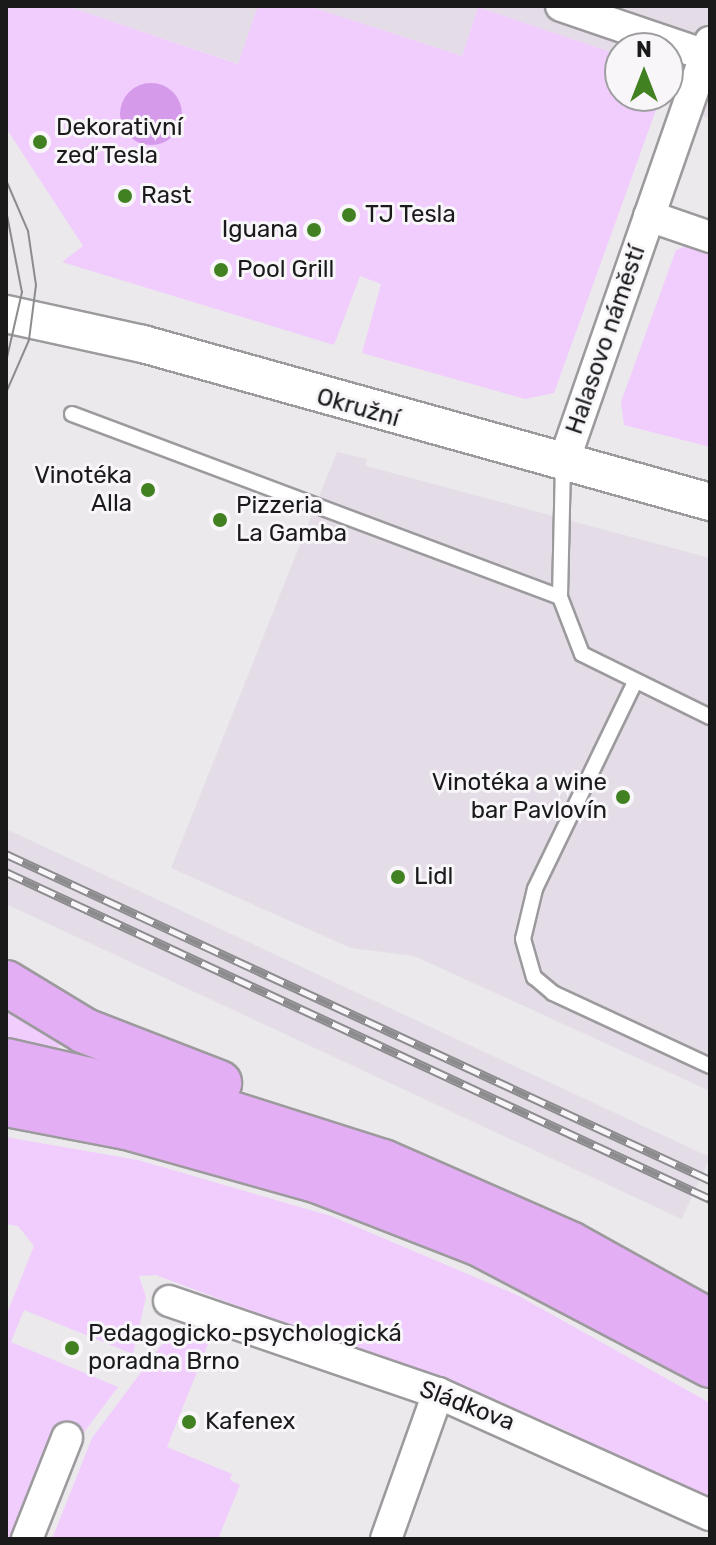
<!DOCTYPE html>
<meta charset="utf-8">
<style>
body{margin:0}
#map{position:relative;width:716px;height:1545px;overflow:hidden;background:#ebe9ec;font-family:Rubik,sans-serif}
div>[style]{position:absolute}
.built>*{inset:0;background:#e4dde7;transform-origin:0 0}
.green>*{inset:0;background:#f1cdfd}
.water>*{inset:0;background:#d69aeb}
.round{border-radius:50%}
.roads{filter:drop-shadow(2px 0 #9c9a9d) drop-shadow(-2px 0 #9c9a9d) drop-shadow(0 2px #9c9a9d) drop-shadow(0 -2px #9c9a9d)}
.service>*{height:14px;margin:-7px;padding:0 7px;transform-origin:7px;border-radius:7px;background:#fff}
.minor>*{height:30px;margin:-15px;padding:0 15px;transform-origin:15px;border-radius:15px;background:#fff}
.tertiary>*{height:36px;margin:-18px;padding:0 18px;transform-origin:18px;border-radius:18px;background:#fff}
.trunk>*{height:44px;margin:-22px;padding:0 22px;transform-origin:22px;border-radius:22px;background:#e3aef4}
.tram>*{height:2px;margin:-1px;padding:0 1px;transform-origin:1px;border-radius:1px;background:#8c8b8d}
.rail>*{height:9px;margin-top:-4.5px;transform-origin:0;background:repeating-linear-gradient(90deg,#f8f6f9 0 18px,#8c8b8d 0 36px);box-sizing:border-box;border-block:2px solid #8c8b8d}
.dots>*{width:22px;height:22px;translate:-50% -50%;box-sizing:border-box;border:4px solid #f8f6f9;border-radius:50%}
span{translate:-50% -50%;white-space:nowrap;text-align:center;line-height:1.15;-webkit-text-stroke:6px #f8f6f9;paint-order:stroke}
.poi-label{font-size:24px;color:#1a1a1b}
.left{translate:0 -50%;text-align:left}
.right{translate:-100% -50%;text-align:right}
.street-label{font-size:24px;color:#1a1a1b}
.frame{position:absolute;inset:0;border:8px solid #1a1a1b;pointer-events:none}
.north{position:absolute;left:604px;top:32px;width:80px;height:80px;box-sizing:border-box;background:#f8f6f9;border:2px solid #9f9ea0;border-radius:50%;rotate:0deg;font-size:22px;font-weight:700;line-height:32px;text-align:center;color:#1a1a1b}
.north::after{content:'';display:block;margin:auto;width:28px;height:36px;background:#418121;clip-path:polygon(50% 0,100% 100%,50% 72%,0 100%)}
</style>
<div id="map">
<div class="built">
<div style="clip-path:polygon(67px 6px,258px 6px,239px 64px)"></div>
<div style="clip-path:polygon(309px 6px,710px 6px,710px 119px,662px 96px,668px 96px,668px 48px,620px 48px,620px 55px,478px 7px,462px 56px)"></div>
<div style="clip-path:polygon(337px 452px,367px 459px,366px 466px,710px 558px,710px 1091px,414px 956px,351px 948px,171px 868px)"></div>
<div style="left:6px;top:829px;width:777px;height:68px;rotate:25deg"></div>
</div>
<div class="green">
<div style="clip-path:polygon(6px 6px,67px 6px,238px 64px,258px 6px,309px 6px,462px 56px,478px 7px,620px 55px,620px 96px,661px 96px,554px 393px,525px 399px,362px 353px,381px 284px,360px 276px,334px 345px,62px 262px,83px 246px,6px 128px)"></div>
<div style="clip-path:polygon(689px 245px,710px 247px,710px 447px,624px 425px,621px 402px,676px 250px)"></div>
<div style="clip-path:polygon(6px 1000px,64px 1040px,58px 1049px,6px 1039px)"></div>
<div style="clip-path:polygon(6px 1137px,138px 1160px,331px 1216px,517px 1295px,710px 1403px,710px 1505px,563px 1429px,156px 1275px,139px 1276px,146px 1297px,133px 1354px,24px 1310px,11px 1342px,118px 1387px,82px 1435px,59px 1426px,14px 1539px,6px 1539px,6px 1316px,34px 1246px,18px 1226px,6px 1224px)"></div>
<div style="clip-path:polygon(174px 1328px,210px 1339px,167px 1447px,232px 1474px,230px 1480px,240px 1485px,218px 1539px,52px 1539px,92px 1438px)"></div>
</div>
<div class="water">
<div class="round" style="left:120px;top:83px;width:62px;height:62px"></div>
</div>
<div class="roads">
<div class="service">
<div style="left:72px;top:414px;width:521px;rotate:20.56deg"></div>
<div style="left:563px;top:464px;width:133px;rotate:91.3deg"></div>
<div style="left:560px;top:597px;width:61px;rotate:68.9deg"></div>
<div style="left:582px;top:654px;width:143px;rotate:26.2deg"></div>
<div style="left:635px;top:682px;width:230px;rotate:115.8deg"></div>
<div style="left:535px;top:889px;width:51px;rotate:103.5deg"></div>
<div style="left:523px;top:939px;width:40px;rotate:74deg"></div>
<div style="left:534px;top:977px;width:25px;rotate:40deg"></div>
<div style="left:553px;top:993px;width:173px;rotate:24.9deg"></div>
</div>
<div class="minor">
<div style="left:561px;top:6px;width:152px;rotate:18.8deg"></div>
<div style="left:649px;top:216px;width:65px;rotate:19deg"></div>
<div style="left:563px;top:464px;width:447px;rotate:-70.8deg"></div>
<div style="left:169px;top:1301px;width:284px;rotate:18.9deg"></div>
<div style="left:438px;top:1393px;width:298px;rotate:24.2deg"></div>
<div style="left:27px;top:1539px;width:109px;rotate:-68.4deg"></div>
<div style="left:386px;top:1539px;width:155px;rotate:-70.4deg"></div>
</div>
<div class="tertiary">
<div style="left:6px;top:314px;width:140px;rotate:12.4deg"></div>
<div style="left:143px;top:344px;width:589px;rotate:15.57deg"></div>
</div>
<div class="trunk">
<div style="left:6px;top:983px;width:92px;rotate:31.3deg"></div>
<div style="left:85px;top:1031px;width:144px;rotate:21.2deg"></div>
<div style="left:6px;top:1061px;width:215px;rotate:12.9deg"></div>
<div style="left:216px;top:1109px;width:175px;rotate:17.6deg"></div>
<div style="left:383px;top:1162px;width:204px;rotate:23.7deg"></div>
<div style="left:570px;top:1244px;width:160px;rotate:29.1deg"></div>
<div style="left:6px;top:1104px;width:123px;rotate:10.8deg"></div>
<div style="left:127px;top:1127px;width:196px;rotate:15.7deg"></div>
<div style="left:316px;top:1180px;width:174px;rotate:21.3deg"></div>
<div style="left:478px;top:1243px;width:262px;rotate:27.7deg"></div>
</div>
</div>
<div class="tram">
<div style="left:6px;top:180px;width:56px;rotate:66.7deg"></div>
<div style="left:28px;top:231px;width:55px;rotate:81.6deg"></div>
<div style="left:36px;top:285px;width:55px;rotate:97.3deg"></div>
<div style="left:29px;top:340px;width:58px;rotate:113.5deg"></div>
<div style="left:6px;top:210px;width:84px;rotate:79deg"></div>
<div style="left:22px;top:292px;width:72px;rotate:102.9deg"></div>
</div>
<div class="rail">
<div style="left:6px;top:854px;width:776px;rotate:24.85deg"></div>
<div style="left:6px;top:872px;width:776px;rotate:24.91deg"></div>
</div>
<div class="dots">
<div style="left:40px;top:142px;background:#418121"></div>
<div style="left:125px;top:196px;background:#418121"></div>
<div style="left:349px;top:215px;background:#418121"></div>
<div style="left:314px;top:230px;background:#418121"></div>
<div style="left:221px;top:270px;background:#418121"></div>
<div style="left:148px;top:490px;background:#418121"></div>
<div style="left:220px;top:520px;background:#418121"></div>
<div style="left:623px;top:797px;background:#418121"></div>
<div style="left:398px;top:877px;background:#418121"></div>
<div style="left:72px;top:1348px;background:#418121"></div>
<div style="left:189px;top:1422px;background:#418121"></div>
</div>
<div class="poi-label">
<span class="left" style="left:56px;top:142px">Dekorativní<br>zeď Tesla</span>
<span class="left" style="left:141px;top:196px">Rast</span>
<span class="left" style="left:365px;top:215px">TJ Tesla</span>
<span class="right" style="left:298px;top:230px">Iguana</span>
<span class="left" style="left:237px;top:270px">Pool Grill</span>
<span class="right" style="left:132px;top:490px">Vinotéka<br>Alla</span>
<span class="left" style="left:236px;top:520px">Pizzeria<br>La Gamba</span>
<span class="right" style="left:607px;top:797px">Vinotéka a wine<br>bar Pavlovín</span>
<span class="left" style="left:414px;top:877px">Lidl</span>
<span class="left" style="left:88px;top:1348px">Pedagogicko-psychologická<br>poradna Brno</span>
<span class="left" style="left:205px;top:1422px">Kafenex</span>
</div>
<div class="street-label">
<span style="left:606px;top:340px;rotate:-71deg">Halasovo náměstí</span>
<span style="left:358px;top:408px;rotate:16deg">Okružní</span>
<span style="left:467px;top:1406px;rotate:21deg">Sládkova</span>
</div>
<div class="frame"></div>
<div class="north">N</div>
</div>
